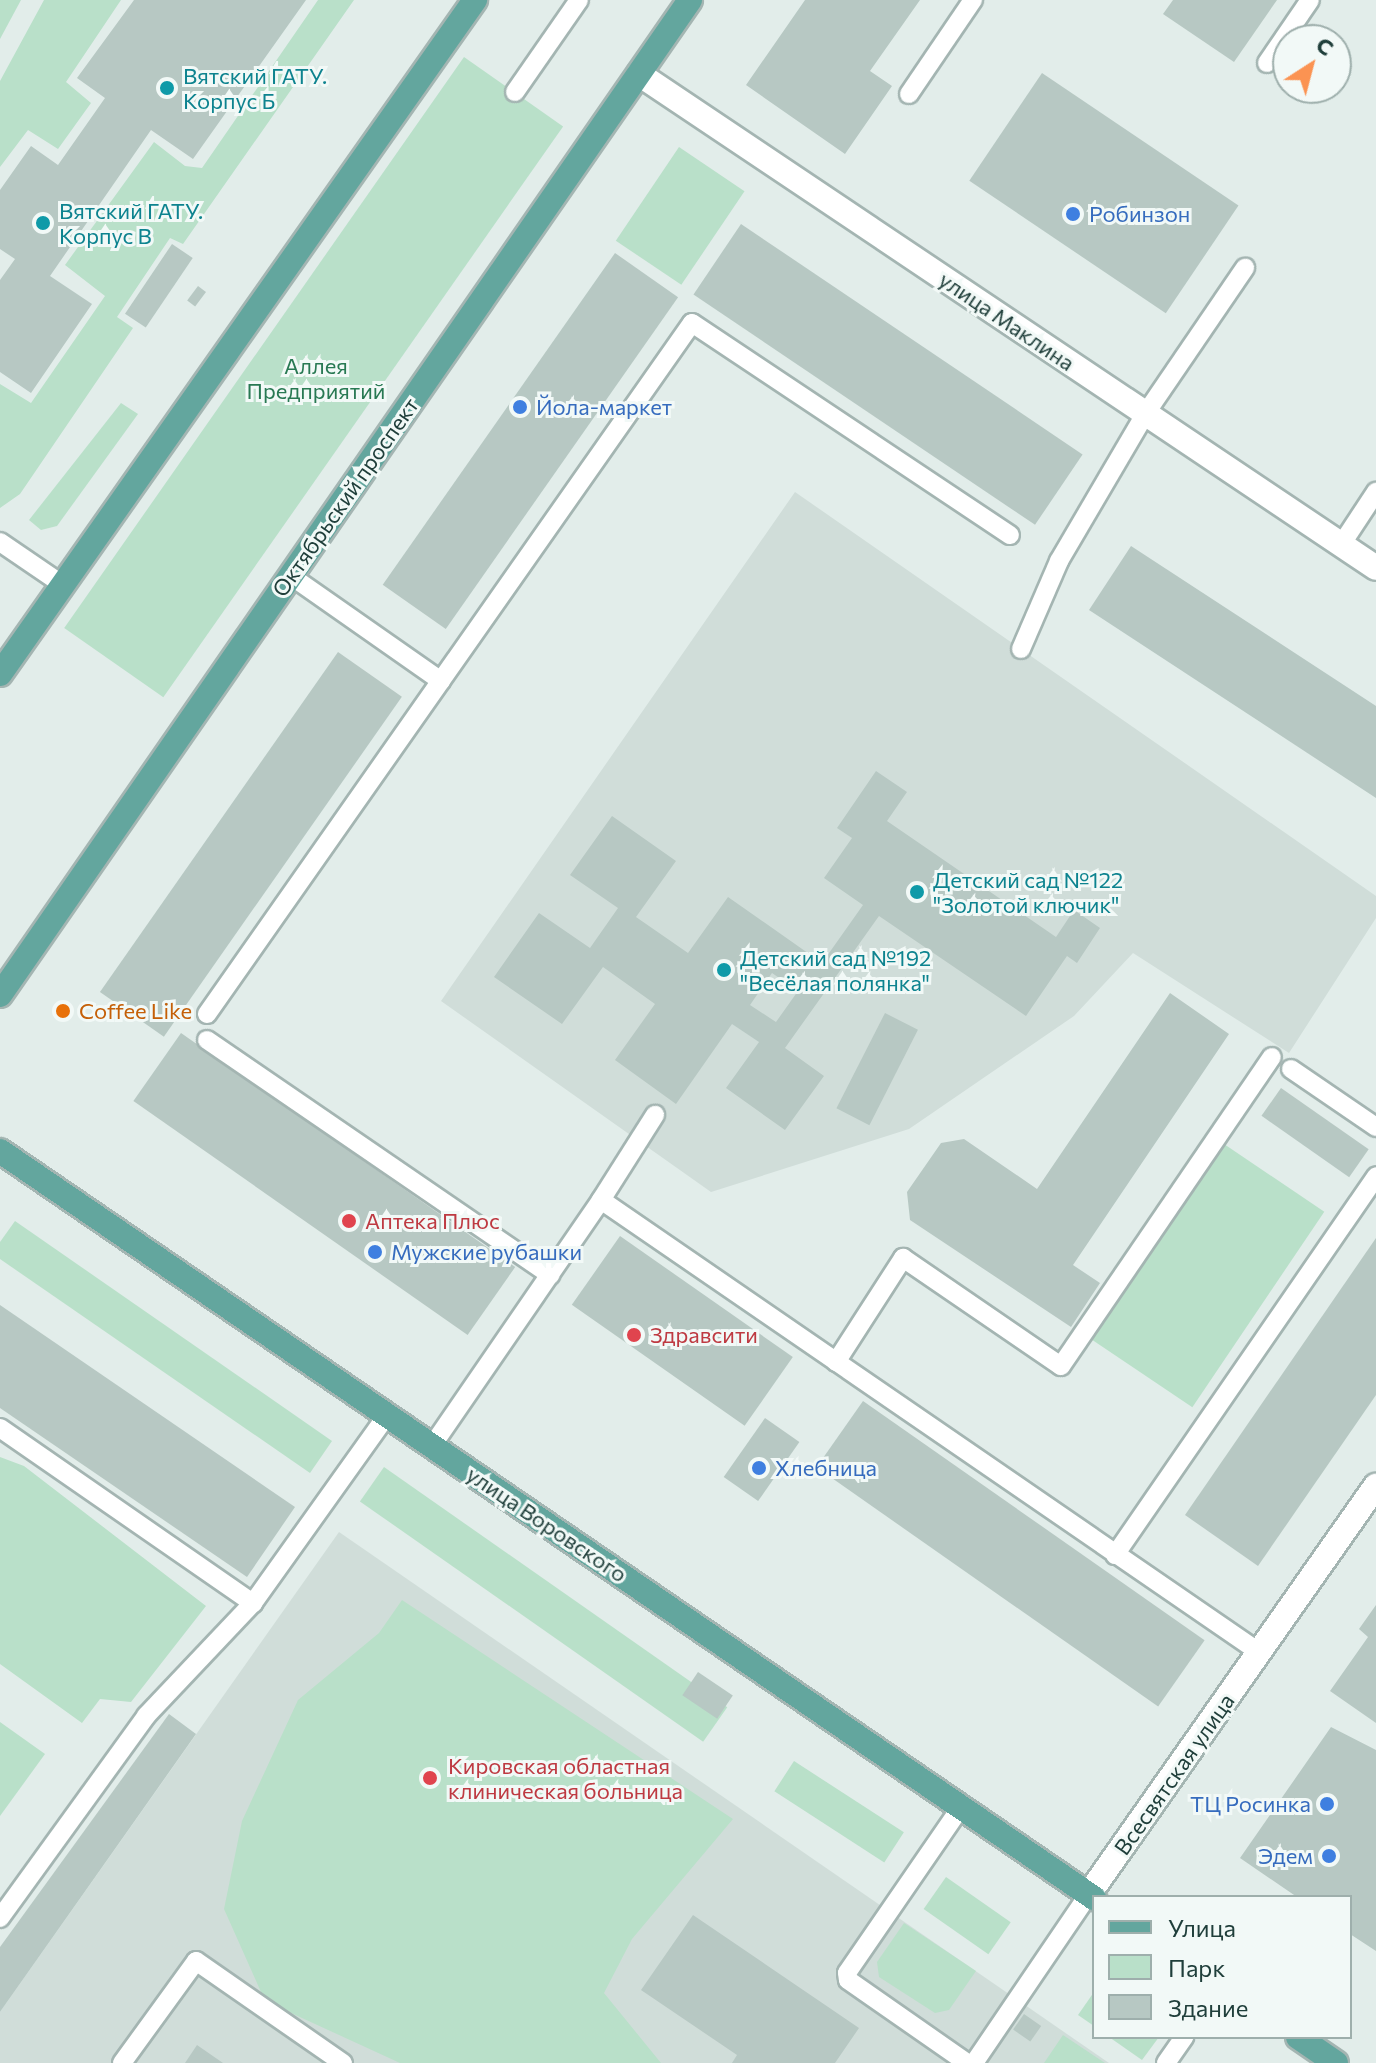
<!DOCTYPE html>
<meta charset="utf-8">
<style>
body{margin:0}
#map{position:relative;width:1376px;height:2063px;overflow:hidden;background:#e2edea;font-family:Commissioner,sans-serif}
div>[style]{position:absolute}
.built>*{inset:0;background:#d0ddd9}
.green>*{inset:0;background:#b9e0c9;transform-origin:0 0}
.building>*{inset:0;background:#b7c8c3;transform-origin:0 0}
.roads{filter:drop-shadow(2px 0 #a4b5b2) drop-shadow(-2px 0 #a4b5b2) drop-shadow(0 2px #a4b5b2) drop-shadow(0 -2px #a4b5b2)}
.lane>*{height:18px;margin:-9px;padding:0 9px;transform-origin:9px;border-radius:9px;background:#fff}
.street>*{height:24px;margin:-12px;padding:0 12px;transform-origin:12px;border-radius:12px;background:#fff}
.primary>*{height:24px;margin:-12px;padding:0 12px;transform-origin:12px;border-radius:12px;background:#63a69e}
.dots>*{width:22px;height:22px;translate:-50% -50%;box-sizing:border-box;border:4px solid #f2f9f7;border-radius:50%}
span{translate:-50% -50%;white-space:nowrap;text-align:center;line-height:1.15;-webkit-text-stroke:6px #f2f9f7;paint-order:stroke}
.culture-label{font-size:22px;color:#0d838f}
.left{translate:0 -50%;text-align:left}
.shop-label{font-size:22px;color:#366cbe}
.right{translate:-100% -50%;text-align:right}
.street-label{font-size:22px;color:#203f3b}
.park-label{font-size:22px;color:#287953}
.food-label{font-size:22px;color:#c56008}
.health-label{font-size:22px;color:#be3a42}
.legend{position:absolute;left:1092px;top:1895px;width:260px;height:144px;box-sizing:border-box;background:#f2f9f7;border:2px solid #9eafac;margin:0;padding:10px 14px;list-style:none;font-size:24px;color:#203f3b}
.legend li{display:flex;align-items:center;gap:16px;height:40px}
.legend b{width:40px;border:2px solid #9eafac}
.north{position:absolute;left:1272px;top:24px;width:80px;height:80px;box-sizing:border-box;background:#f2f9f7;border:2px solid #9eafac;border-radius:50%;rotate:36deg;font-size:22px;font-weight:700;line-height:32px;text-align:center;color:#203f3b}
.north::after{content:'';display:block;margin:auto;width:28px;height:36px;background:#fb9352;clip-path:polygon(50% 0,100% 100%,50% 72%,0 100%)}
</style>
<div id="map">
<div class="built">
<div style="clip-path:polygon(795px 492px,1376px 896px,1376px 918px,1289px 1053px,1133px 953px,1074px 1016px,909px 1129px,711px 1192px,441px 1001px)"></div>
<div style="clip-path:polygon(339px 1532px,1109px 2063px,0 2063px,0 2012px)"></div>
</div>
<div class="green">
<div style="clip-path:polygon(0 0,21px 0,0 39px)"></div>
<div style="clip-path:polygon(44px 0,121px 0,66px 82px,91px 103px,58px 149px,28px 130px,0 167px,0 81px)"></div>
<div style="clip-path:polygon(318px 0,354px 0,183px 244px,170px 238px,117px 317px,133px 328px,20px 494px,0 508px,0 384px,31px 403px,105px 296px,65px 265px,154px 142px,185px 166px,202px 168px)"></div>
<div style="left:464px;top:57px;width:121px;height:697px;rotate:35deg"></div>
<div style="left:679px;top:147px;width:79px;height:113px;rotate:34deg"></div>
<div style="clip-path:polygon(121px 403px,138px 414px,57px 526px,41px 530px,29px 520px)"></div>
<div style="left:1224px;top:1144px;width:121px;height:236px;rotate:34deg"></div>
<div style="clip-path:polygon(15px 1221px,332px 1441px,310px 1473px,0 1259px,0 1242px)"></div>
<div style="clip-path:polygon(0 1457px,24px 1466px,206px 1606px,131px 1702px,100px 1699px,82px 1723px,0 1664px)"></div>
<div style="left:384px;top:1467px;width:419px;height:42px;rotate:35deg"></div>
<div style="clip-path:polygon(402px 1600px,733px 1819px,632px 1939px,604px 1993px,661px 2063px,400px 2063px,265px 2001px,224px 1909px,242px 1821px,298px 1700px,379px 1633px)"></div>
<div style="clip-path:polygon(0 1722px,45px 1754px,0 1816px)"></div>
<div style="left:794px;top:1761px;width:131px;height:36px;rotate:33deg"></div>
<div style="left:946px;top:1877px;width:79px;height:39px;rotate:35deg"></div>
<div style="clip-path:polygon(904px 1923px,976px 1971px,949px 2010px,935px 2013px,879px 1977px,877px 1962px)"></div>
<div style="clip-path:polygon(1094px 1992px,1094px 2026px,1078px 2015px)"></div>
<div style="clip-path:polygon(1063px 2035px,1105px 2063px,1044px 2063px)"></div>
<div style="clip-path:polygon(1109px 2037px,1159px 2037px,1142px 2060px)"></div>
</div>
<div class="building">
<div style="clip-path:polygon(134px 0,306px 0,193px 159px,151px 130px,50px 276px,92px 304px,31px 393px,0 372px,0 280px,15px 259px,0 249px,0 190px,31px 146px,58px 165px,105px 98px,77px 78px)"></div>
<div style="clip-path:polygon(805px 0,920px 0,870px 71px,892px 86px,845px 154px,746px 85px)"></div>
<div style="clip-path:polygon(1173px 0,1277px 0,1234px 62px,1163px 14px)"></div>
<div style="left:1042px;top:73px;width:237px;height:130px;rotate:34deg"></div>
<div style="left:741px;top:224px;width:412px;height:85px;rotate:34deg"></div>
<div style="left:172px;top:244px;width:25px;height:84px;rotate:34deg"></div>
<div style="left:615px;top:253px;width:77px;height:405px;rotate:35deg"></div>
<div style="left:198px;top:286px;width:10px;height:18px;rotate:37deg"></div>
<div style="clip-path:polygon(1131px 546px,1376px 706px,1376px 798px,1089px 610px)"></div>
<div style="left:338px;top:652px;width:78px;height:415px;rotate:35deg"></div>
<div style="clip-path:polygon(evenodd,876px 771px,907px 792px,887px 821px,1056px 937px,1074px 910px,1100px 928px,1077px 963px,1067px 956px,1026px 1016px,879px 916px,785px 1048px,824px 1076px,785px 1130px,726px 1088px,759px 1042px,732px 1024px,676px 1104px,615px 1060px,655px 1004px,603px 967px,562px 1024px,494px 977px,539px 913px,590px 948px,618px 908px,570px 875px,612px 816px,676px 861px,636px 917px,688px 953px,728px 897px,822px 963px,863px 905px,824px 878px,852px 838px,837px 828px,876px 771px,772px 973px,798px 991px,776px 1022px,750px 1005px,772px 973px)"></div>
<div style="clip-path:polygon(1170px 993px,1229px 1034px,1073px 1265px,1100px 1283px,1071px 1327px,910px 1220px,907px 1192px,941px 1143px,964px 1139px,1037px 1189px)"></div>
<div style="left:885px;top:1013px;width:37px;height:107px;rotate:27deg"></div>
<div style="left:181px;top:1033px;width:408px;height:83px;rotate:35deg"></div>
<div style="left:1281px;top:1088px;width:107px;height:34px;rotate:35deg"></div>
<div style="left:620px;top:1236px;width:211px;height:84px;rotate:35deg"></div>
<div style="clip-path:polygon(1376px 1238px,1376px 1395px,1258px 1566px,1185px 1515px)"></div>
<div style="clip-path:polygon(0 1305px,295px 1507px,247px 1577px,0 1408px)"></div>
<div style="left:863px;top:1401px;width:417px;height:81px;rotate:35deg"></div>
<div style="left:765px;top:1418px;width:42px;height:72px;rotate:35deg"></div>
<div style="clip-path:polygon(1376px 1605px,1376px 1723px,1330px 1691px,1368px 1637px,1359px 1629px)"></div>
<div style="left:698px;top:1672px;width:42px;height:28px;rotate:34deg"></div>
<div style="clip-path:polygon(169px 1714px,196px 1734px,0 2012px,0 1947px)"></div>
<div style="clip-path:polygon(1331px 1727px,1376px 1750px,1376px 1951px,1350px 1934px,1350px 1897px,1297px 1897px,1240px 1858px)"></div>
<div style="clip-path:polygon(693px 1915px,859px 2028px,835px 2063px,732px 2063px,737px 2055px,641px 1990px)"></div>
<div style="left:1024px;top:2014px;width:21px;height:19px;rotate:35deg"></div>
<div style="clip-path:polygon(197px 2045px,223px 2063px,185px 2063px)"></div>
</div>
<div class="roads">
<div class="lane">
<div style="left:1267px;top:63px;width:76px;rotate:-55.7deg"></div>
<div style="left:515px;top:92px;width:112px;rotate:-55.2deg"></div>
<div style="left:909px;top:94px;width:114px;rotate:-55.8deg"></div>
<div style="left:0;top:542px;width:76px;rotate:34.3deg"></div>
<div style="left:1341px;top:545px;width:64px;rotate:-56.6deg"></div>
<div style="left:291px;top:576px;width:183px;rotate:35deg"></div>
<div style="left:1021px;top:649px;width:96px;rotate:-66.6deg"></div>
<div style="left:1059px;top:561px;width:172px;rotate:-59.6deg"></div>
<div style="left:1146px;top:413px;width:176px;rotate:-55.7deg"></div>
<div style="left:207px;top:1014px;width:844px;rotate:-54.94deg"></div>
<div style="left:692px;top:323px;width:382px;rotate:33.7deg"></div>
<div style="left:207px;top:1040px;width:416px;rotate:34.4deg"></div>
<div style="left:1291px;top:1069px;width:103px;rotate:34.3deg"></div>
<div style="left:601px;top:1200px;width:101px;rotate:-57.6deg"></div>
<div style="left:836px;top:1362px;width:124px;rotate:-57.2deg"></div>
<div style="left:903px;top:1258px;width:191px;rotate:34.4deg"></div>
<div style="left:1061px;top:1366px;width:374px;rotate:-55.7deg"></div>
<div style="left:0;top:1428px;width:308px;rotate:34.7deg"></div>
<div style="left:253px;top:1603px;width:231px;rotate:-54.5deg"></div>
<div style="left:432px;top:1446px;width:298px;rotate:-55.5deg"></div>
<div style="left:601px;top:1200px;width:798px;rotate:34.49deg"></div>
<div style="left:1115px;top:1555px;width:460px;rotate:-55.4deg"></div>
<div style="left:961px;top:1807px;width:201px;rotate:124.5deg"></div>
<div style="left:847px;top:1973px;width:7px;rotate:82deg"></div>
<div style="left:848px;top:1980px;width:145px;rotate:34.9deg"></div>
<div style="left:0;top:1918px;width:249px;rotate:-54.1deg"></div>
<div style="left:146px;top:1716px;width:156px;rotate:-46.6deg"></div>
<div style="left:122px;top:2063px;width:126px;rotate:-54deg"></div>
<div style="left:196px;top:1961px;width:179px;rotate:34.8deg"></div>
<div style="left:974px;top:2063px;width:204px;rotate:-55.8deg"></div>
<div style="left:1166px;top:2063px;width:32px;rotate:-55deg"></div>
</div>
<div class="street">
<div style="left:639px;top:74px;width:887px;rotate:33.83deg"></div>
<div style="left:1089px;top:1894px;width:499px;rotate:-54.9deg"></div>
</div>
<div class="primary">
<div style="left:0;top:674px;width:825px;rotate:-54.83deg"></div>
<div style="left:0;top:995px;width:1211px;rotate:-55.26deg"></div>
<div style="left:0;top:1151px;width:1325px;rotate:34.33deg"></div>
<div style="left:1298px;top:2037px;width:46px;rotate:34.4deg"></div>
</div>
</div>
<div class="dots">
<div style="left:167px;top:88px;background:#0f9aa8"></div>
<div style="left:1073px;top:214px;background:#3f7fe0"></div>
<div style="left:43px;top:223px;background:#0f9aa8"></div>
<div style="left:520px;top:407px;background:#3f7fe0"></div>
<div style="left:917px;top:892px;background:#0f9aa8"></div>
<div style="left:724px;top:970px;background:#0f9aa8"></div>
<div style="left:63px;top:1011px;background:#e8710a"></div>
<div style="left:349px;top:1221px;background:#e0444e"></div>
<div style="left:375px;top:1252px;background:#3f7fe0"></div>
<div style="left:634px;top:1335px;background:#e0444e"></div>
<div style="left:759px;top:1468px;background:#3f7fe0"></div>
<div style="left:430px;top:1778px;background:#e0444e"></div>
<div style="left:1327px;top:1804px;background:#3f7fe0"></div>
<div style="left:1329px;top:1856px;background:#3f7fe0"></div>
</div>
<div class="culture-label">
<span class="left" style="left:183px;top:88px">Вятский ГАТУ.<br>Корпус Б</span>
<span class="left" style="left:59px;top:223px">Вятский ГАТУ.<br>Корпус В</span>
<span class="left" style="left:933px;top:892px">Детский сад №122<br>"Золотой ключик"</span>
<span class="left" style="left:740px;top:970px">Детский сад №192<br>"Весёлая полянка"</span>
</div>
<div class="shop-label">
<span class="left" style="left:1089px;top:214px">Робинзон</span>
<span class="left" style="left:536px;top:407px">Йола-маркет</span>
<span class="left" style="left:391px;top:1252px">Мужские рубашки</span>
<span class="left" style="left:775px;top:1468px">Хлебница</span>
<span class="right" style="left:1311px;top:1804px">ТЦ Росинка</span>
<span class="right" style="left:1313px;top:1856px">Эдем</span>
</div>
<div class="street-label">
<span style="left:1007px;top:321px;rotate:34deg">улица Маклина</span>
<span style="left:345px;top:497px;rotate:-55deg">Октябрьский проспект</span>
<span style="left:547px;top:1524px;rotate:34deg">улица Воровского</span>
<span style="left:1174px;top:1774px;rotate:-55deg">Всесвятская улица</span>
</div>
<div class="park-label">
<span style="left:316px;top:378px">Аллея<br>Предприятий</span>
</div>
<div class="food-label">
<span class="left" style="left:79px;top:1011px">Coffee Like</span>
</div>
<div class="health-label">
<span class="left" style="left:365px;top:1221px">Аптека Плюс</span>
<span class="left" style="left:650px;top:1335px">Здравсити</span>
<span class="left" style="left:448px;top:1778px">Кировская областная<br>клиническая больница</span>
</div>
<ul class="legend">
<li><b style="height:10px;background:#63a69e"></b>Улица</li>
<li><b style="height:22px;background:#b9e0c9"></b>Парк</li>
<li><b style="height:22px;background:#b7c8c3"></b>Здание</li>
</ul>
<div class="north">С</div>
</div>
